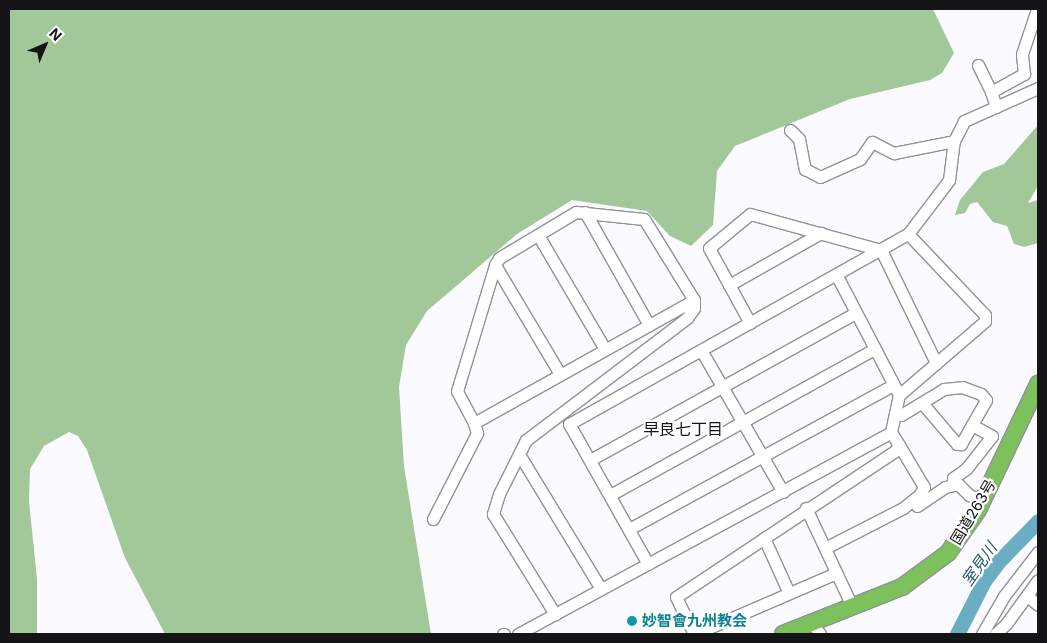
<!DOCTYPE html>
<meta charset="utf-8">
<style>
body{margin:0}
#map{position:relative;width:1047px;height:643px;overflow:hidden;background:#fbfbff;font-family:Inter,"Noto Sans JP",sans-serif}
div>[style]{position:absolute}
.forest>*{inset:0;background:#a2c89a}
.river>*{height:15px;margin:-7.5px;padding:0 7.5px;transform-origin:7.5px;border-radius:7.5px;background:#6baec4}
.roads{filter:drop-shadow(1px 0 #919299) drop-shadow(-1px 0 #919299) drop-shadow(0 1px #919299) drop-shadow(0 -1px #919299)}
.minor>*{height:11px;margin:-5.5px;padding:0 5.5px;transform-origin:5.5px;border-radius:5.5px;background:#fff}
.highway>*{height:16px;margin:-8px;padding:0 8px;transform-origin:8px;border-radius:8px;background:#7dc15d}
.dots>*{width:14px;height:14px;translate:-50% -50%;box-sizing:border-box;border:2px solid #fff;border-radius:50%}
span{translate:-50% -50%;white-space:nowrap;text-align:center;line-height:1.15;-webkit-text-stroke:4.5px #fff;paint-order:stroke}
.street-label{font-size:15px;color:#151518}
.culture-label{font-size:15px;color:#0d838f;font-weight:700}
.left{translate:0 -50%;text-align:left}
.neighbourhood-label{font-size:16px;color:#151518}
.water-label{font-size:16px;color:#215869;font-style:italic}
.frame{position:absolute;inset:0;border:10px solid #151518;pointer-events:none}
.north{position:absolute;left:20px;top:20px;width:50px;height:50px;-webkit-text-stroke:4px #fff;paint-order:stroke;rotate:45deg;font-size:14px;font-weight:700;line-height:20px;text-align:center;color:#151518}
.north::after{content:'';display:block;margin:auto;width:18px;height:22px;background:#151518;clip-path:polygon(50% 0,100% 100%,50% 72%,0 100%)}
</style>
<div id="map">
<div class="forest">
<div style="clip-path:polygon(9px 9px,933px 9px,954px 53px,942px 73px,930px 80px,850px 99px,735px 146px,717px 171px,713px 225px,691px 246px,670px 236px,647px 211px,572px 200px,517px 234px,427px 311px,406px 345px,399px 387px,404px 466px,431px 634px,165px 634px,125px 558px,87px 450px,78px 436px,69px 432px,44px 446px,30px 469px,29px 501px,37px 579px,37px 634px,9px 634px)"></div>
<div style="clip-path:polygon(1038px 125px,1038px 186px,1028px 203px,1038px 200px,1038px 243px,1024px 247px,1014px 244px,1007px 226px,993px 222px,977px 202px,970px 204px,965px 213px,955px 215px,960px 200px,983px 172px,1004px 164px)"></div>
</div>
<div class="river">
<div style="left:957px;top:634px;width:59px;rotate:-63deg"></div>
<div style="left:984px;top:581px;width:26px;rotate:-53deg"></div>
<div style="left:1000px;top:560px;width:54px;rotate:-45.7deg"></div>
</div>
<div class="roads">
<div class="minor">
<div style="left:978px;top:65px;width:30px;rotate:64deg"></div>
<div style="left:996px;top:107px;width:16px;rotate:-108deg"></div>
<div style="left:991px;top:92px;width:38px;rotate:-29deg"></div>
<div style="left:1024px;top:74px;width:20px;rotate:-96deg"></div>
<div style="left:1022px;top:54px;width:47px;rotate:-71.6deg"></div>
<div style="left:790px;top:130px;width:13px;rotate:45deg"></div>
<div style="left:799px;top:139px;width:31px;rotate:79deg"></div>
<div style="left:805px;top:169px;width:17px;rotate:28deg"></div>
<div style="left:820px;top:177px;width:44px;rotate:-24.2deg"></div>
<div style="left:860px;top:159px;width:21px;rotate:-55deg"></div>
<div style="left:872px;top:142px;width:25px;rotate:27deg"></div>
<div style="left:894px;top:153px;width:61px;rotate:-11.3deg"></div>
<div style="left:585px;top:212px;width:130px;rotate:60.5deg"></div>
<div style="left:538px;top:235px;width:132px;rotate:59.6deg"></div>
<div style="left:495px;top:265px;width:127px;rotate:59.2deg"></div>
<div style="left:837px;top:276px;width:130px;rotate:62.4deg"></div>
<div style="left:729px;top:285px;width:106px;rotate:-29.5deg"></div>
<div style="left:694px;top:300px;width:252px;rotate:150.8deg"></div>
<div style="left:474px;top:423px;width:36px;rotate:-118deg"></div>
<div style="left:457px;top:391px;width:132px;rotate:-73.2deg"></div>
<div style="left:495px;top:265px;width:8px;rotate:-60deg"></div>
<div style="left:499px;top:258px;width:90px;rotate:-30.9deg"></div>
<div style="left:576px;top:212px;width:68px;rotate:5.9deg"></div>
<div style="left:644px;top:219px;width:95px;rotate:58.3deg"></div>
<div style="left:694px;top:300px;width:8px;rotate:90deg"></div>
<div style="left:694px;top:308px;width:12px;rotate:125deg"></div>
<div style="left:687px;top:318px;width:202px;rotate:142.8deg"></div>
<div style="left:526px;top:440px;width:60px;rotate:116.6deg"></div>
<div style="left:499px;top:494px;width:21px;rotate:107deg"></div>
<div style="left:493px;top:514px;width:118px;rotate:58.2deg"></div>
<div style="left:555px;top:614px;width:382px;rotate:-28.4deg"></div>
<div style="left:891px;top:432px;width:38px;rotate:-78deg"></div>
<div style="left:899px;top:395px;width:113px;rotate:-40.7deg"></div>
<div style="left:985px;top:321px;width:6px;rotate:-90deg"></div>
<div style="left:985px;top:315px;width:112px;rotate:-133.5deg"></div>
<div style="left:750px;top:323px;width:85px;rotate:-118.7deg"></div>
<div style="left:709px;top:248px;width:53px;rotate:-39.7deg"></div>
<div style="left:750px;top:214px;width:136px;rotate:15.4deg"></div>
<div style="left:881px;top:250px;width:126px;rotate:64deg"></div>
<div style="left:701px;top:350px;width:164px;rotate:60deg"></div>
<div style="left:895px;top:414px;width:6px;rotate:9deg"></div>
<div style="left:901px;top:415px;width:50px;rotate:-31.2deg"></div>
<div style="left:944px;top:389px;width:18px;rotate:-6deg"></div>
<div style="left:962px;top:387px;width:20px;rotate:20deg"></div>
<div style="left:981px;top:394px;width:8px;rotate:50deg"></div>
<div style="left:986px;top:400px;width:51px;rotate:119.6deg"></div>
<div style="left:961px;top:444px;width:4px;rotate:180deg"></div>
<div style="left:957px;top:444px;width:54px;rotate:-130.5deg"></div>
<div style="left:519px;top:454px;width:158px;rotate:58.7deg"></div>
<div style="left:590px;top:460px;width:303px;rotate:-29deg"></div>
<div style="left:953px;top:485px;width:7px;rotate:-90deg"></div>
<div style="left:953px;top:478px;width:16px;rotate:-35deg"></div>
<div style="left:966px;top:469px;width:42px;rotate:-51.8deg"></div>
<div style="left:992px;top:436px;width:23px;rotate:-151deg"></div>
<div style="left:610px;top:495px;width:302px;rotate:-28.9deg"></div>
<div style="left:917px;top:506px;width:34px;rotate:-34deg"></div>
<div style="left:945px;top:487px;width:13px;rotate:-13deg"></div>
<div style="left:958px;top:484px;width:16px;rotate:45deg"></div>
<div style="left:969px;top:495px;width:15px;rotate:23deg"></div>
<div style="left:806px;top:508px;width:108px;rotate:64.9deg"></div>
<div style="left:433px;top:519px;width:97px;rotate:-62.9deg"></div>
<div style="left:477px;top:433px;width:10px;rotate:-107deg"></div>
<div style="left:629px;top:529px;width:301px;rotate:-28.6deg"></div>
<div style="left:764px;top:538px;width:60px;rotate:65.6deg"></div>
<div style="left:825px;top:548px;width:88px;rotate:-27.1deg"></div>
<div style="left:903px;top:508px;width:22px;rotate:-39deg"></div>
<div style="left:920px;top:494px;width:8px;rotate:-60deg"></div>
<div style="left:924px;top:487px;width:49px;rotate:-120.8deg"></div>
<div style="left:648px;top:564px;width:161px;rotate:-119.4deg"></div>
<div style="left:569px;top:424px;width:389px;rotate:-29.3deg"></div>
<div style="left:908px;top:234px;width:68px;rotate:-52.8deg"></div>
<div style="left:949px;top:180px;width:39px;rotate:-83deg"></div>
<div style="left:954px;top:141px;width:22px;rotate:-63deg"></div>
<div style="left:964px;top:121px;width:81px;rotate:-24deg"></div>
<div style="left:1027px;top:596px;width:14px;rotate:39deg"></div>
<div style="left:812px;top:623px;width:14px;rotate:54deg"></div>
<div style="left:503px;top:634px;width:1px"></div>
<div style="left:518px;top:634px;width:42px;rotate:-28.4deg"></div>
<div style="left:694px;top:634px;width:41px;rotate:-115.9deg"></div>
<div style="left:676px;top:597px;width:263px;rotate:-33.7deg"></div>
<div style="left:895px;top:451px;width:7px;rotate:-56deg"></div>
<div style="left:899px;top:445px;width:15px;rotate:-122deg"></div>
<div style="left:695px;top:634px;width:154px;rotate:-23.4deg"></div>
<div style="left:982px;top:634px;width:44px;rotate:-59.9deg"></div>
<div style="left:1004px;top:596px;width:56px;rotate:-52.3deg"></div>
<div style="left:995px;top:634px;width:15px;rotate:-42deg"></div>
<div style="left:1006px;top:624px;width:54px;rotate:-54deg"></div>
</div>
<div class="highway">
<div style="left:783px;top:634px;width:128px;rotate:-21.6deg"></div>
<div style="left:902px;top:587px;width:57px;rotate:-36.5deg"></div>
<div style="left:948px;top:553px;width:52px;rotate:-55.1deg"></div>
<div style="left:978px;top:510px;width:140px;rotate:-64.5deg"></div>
</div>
</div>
<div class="dots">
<div style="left:632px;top:621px;background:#0f9aa8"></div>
</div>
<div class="street-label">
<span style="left:973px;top:512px;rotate:-59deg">国道263号</span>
</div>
<div class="culture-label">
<span class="left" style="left:642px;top:621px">妙智會九州教会</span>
</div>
<div class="neighbourhood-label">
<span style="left:683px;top:429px">早良七丁目</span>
</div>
<div class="water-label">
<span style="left:979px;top:564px;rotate:-55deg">室見川</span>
</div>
<div class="frame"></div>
<div class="north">N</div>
</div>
